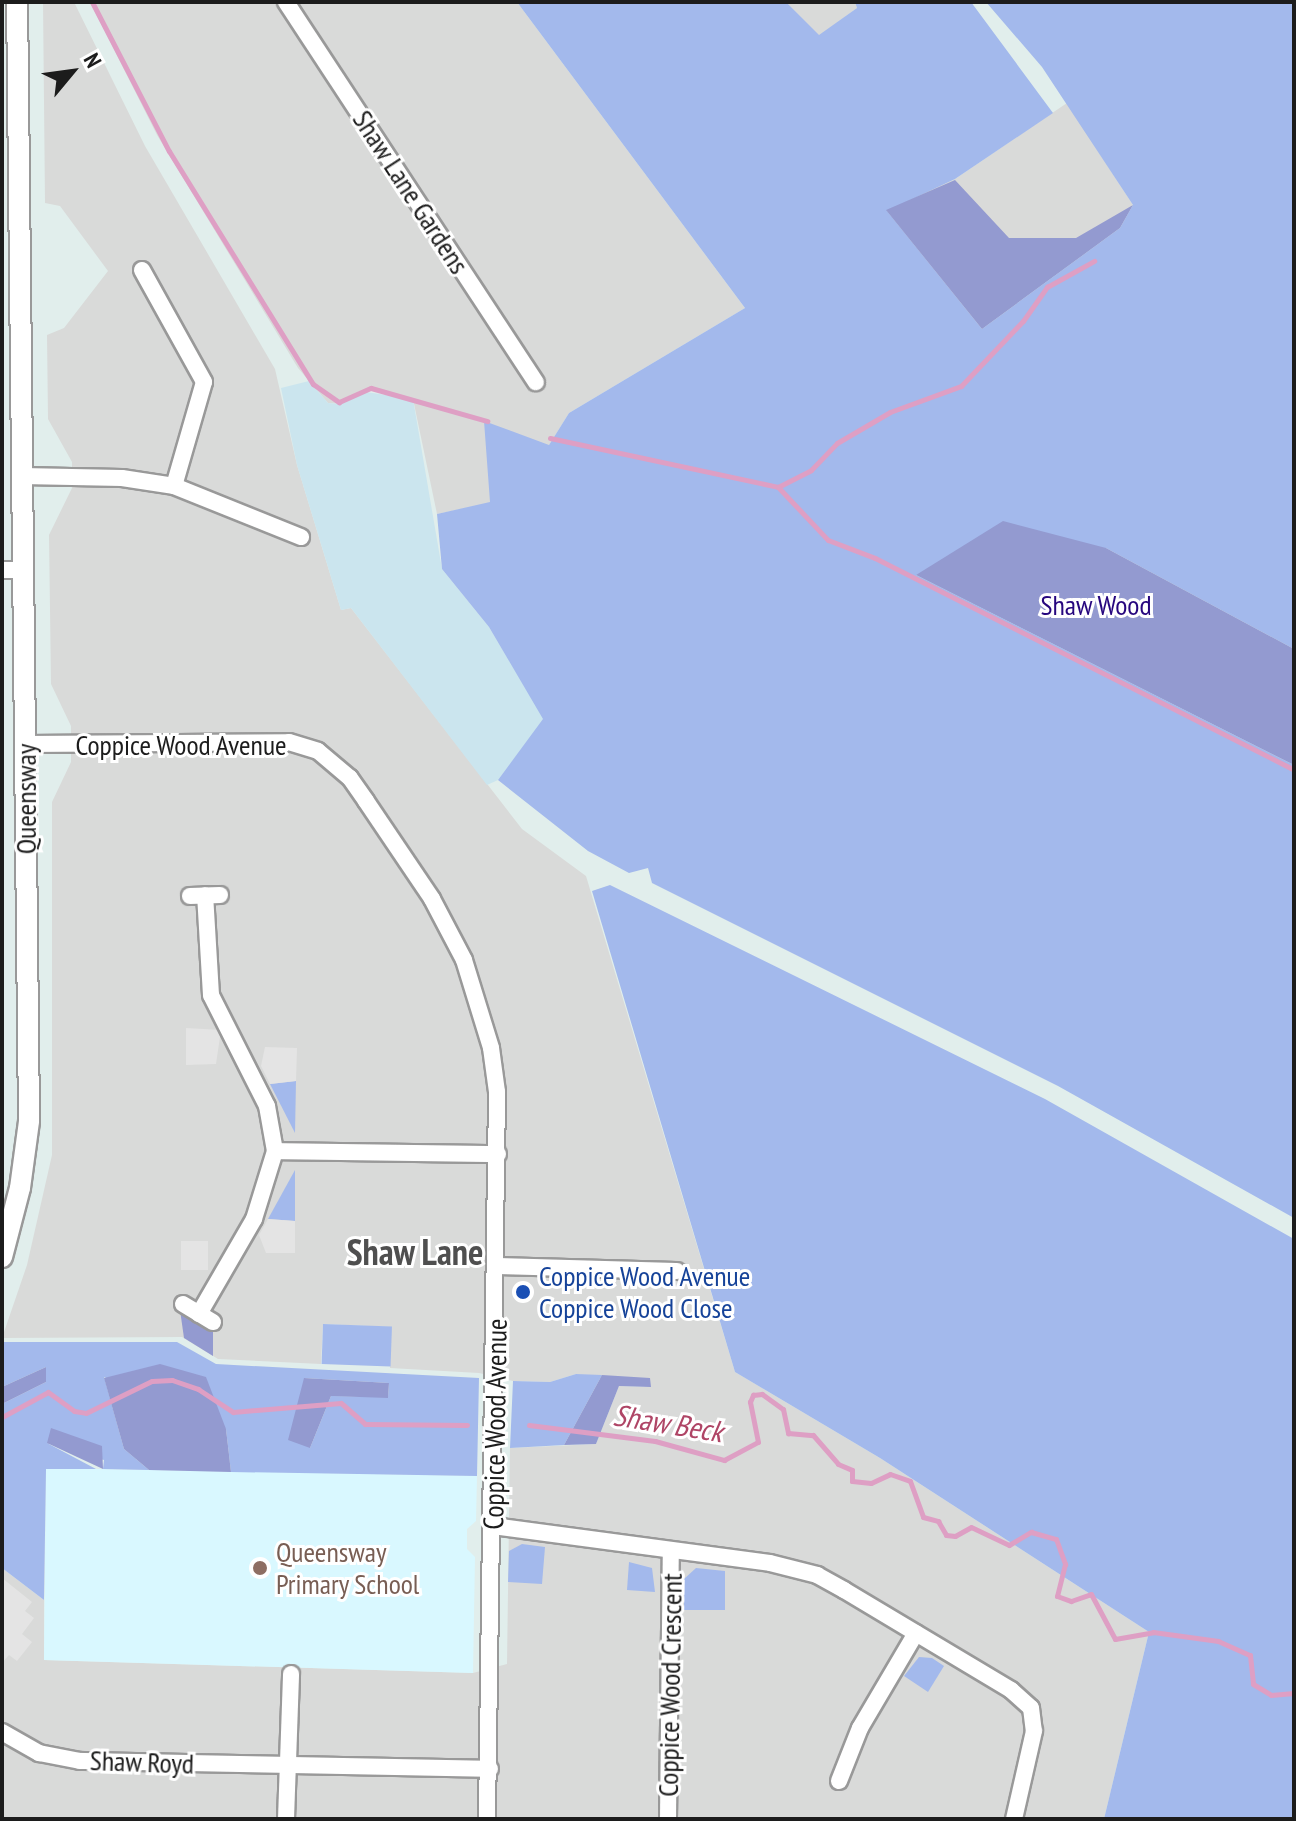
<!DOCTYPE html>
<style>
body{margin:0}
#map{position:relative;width:1296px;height:1821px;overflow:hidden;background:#e1eeec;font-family:"PT Sans Narrow",sans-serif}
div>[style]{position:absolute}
.residential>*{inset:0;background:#d9dad9}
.education>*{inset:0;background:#d9f8ff}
.farmland>*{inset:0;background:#cbe5ee}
.grass>*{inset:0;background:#a3b9ec;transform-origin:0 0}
.forest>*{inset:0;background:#939ad0}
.parking>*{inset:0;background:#e4e4e4;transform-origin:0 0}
.stream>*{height:5px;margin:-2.5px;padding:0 2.5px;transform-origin:2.5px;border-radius:2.5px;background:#de9fc4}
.roads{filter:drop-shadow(2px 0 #999) drop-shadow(-2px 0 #999) drop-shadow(0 2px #999) drop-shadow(0 -2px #999)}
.minor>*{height:16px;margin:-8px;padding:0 8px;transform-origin:8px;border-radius:8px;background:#fff}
.tertiary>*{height:20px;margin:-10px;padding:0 10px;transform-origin:10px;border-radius:10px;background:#fff}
.dots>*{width:22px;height:22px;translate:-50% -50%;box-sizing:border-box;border:4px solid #fff;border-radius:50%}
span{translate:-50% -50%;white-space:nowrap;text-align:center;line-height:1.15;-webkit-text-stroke:6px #fff;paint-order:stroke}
.street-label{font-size:28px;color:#1c1c1c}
.park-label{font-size:28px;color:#26067e}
.transit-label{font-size:28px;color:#164399}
.left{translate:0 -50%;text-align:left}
.education-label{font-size:28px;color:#785e54}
.water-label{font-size:30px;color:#af4566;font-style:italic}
.district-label{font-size:36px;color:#4f4f4f;font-weight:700}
.frame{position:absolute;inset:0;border:4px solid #1c1c1c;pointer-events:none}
.north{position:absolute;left:32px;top:32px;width:80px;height:80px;-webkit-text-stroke:6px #fff;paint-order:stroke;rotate:61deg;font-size:22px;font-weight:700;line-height:32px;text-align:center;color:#1c1c1c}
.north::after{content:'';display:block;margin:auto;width:28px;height:36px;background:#1c1c1c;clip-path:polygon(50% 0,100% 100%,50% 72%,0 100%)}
</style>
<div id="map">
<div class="residential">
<div style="clip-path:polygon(43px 2px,74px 2px,145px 146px,275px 369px,297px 465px,341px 610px,351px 608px,522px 829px,586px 876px,735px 1372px,880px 1458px,1149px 1632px,1104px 1819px,2px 1819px,2px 1568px,44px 1600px,44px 1660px,473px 1673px,507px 1664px,510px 1448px,596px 1444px,619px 1386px,650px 1387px,576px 1374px,550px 1382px,513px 1381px,479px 1373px,390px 1368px,391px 1327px,323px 1324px,321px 1364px,218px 1359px,182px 1337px,2px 1338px,27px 1265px,52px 1155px,52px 802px,71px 762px,71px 726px,51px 684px,49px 535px,72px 488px,72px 462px,48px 419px,47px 335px,64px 328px,108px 271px,60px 206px,45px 203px)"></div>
<div style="clip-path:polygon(90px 2px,517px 2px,745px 308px,569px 413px,549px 445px,490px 503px,437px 514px,413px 399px,368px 390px,341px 404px,328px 403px,298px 368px,157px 135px)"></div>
<div style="clip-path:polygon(786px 2px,855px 2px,857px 8px,819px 36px)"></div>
<div style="clip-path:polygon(1067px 103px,1133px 205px,982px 329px,886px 210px,955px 179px)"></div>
</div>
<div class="education">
<div style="clip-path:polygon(46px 1468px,477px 1476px,476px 1521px,467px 1529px,467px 1549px,475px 1557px,473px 1673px,44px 1660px)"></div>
</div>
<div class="farmland">
<div style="clip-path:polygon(309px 381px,328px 403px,341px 404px,359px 391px,413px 399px,442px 569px,489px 627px,544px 719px,498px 780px,487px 785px,351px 608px,341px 610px,297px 465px,281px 388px)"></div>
</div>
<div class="grass">
<div style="clip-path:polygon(517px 2px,786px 2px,819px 35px,857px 8px,855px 2px,971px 2px,1053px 113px,955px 179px,887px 211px,982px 329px,1120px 228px,1133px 205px,1042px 67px,986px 2px,1294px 2px,1294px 649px,1106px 548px,916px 575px,1294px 765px,1294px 1218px,1058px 1086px,652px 883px,648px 868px,629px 873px,588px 851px,498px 780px,543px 719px,489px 627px,442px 569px,437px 514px,490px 502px,484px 421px,549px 445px,569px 413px,745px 308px)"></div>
<div style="clip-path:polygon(610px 885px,1045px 1099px,1294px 1239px,1294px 1819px,1104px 1819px,1149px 1632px,880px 1458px,735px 1372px,592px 891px)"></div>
<div style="clip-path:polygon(296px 1081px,295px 1133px,270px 1084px)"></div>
<div style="clip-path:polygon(295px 1170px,295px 1221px,268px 1219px)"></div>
<div style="left:323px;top:1324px;width:69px;height:40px;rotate:2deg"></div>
<div style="clip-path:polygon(evenodd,2px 1342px,177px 1342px,216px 1364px,479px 1378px,477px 1476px,231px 1472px,226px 1429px,104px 1377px,124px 1449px,149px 1470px,103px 1469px,104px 1460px,47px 1443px,96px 1469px,46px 1469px,44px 1600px,2px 1568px,2px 1404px,46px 1382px,46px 1367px,2px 1387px,2px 1342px,304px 1378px,389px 1383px,388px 1397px,331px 1396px,310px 1448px,304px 1378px)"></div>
<div style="clip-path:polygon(576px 1374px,602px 1375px,564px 1445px,510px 1448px,513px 1381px,550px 1382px)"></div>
<div style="clip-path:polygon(522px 1544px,545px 1547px,542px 1584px,508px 1582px,509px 1551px)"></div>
<div style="clip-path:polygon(629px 1562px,652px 1568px,655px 1592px,627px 1590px)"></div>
<div style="clip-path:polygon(696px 1568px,725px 1571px,725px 1610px,684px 1610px,684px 1579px)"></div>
<div style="clip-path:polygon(919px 1657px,932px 1658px,944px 1666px,928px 1692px,904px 1676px)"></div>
</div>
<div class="forest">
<div style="clip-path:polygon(955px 180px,1009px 238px,1076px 238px,1133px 205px,1120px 228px,982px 329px,886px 210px)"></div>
<div style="clip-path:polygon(1003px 521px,1106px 548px,1294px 649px,1294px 765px,916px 575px)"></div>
<div style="clip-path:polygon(180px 1310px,213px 1330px,213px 1356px,184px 1338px)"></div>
<div style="clip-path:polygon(160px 1364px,206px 1377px,226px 1429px,231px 1472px,149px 1470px,124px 1449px,104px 1378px)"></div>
<div style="clip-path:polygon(46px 1367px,46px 1382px,2px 1404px,2px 1387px)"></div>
<div style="clip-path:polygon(602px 1375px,650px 1378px,651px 1387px,619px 1386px,596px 1444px,564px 1445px)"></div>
<div style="clip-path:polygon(304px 1378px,389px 1383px,388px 1398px,331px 1396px,310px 1448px,288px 1440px)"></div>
<div style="clip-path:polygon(51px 1428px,102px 1446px,103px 1469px,47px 1443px)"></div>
</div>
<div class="parking">
<div style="clip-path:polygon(186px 1028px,221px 1030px,216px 1064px,186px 1065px)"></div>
<div style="clip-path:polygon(265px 1047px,297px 1048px,296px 1081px,270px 1084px,261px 1066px)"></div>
<div style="clip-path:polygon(268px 1219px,295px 1221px,295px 1253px,266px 1253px,259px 1235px)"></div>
<div style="left:181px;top:1241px;width:27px;height:29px"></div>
<div style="clip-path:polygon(2px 1578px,32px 1602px,25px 1611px,34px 1618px,22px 1634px,32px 1642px,17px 1661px,9px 1655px,2px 1663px)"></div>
</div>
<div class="stream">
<div style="left:92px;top:2px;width:168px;rotate:62.7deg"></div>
<div style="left:169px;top:151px;width:274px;rotate:58.3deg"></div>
<div style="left:313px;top:384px;width:32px;rotate:35deg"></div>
<div style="left:339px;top:402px;width:35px;rotate:-24deg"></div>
<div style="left:371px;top:388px;width:121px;rotate:15.9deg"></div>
<div style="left:550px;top:438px;width:233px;rotate:12.1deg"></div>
<div style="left:778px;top:487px;width:37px;rotate:-27deg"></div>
<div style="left:811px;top:470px;width:37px;rotate:-46deg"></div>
<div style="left:837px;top:443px;width:61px;rotate:-30.3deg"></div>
<div style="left:890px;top:412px;width:76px;rotate:-20.1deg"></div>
<div style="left:961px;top:386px;width:90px;rotate:-46.4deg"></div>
<div style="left:1023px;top:321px;width:42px;rotate:-54.8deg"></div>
<div style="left:1047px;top:287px;width:54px;rotate:-29deg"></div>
<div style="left:778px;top:487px;width:73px;rotate:46.7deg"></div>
<div style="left:828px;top:540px;width:50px;rotate:21deg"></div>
<div style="left:875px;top:558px;width:470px;rotate:26.8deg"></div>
<div style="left:2px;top:1417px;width:52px;rotate:-28.5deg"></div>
<div style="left:48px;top:1392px;width:32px;rotate:36deg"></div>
<div style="left:74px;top:1411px;width:12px;rotate:9deg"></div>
<div style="left:86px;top:1413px;width:73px;rotate:-25.9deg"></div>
<div style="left:152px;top:1381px;width:20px;rotate:-3deg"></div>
<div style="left:172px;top:1380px;width:28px;rotate:19deg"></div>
<div style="left:198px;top:1389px;width:42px;rotate:33.3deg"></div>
<div style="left:233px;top:1412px;width:108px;rotate:-4.8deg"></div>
<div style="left:341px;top:1403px;width:32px;rotate:41deg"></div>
<div style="left:365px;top:1424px;width:102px;rotate:0.6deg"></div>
<div style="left:529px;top:1425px;width:127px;rotate:7.2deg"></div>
<div style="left:655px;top:1441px;width:72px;rotate:15.4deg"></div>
<div style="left:724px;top:1460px;width:38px;rotate:-28deg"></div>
<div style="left:758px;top:1442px;width:41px;rotate:-101.3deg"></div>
<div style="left:750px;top:1402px;width:8px;rotate:-67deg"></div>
<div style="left:753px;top:1395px;width:9px;rotate:-6deg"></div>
<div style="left:762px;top:1394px;width:26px;rotate:36deg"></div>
<div style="left:783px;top:1409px;width:25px;rotate:78deg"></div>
<div style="left:788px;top:1433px;width:25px;rotate:5deg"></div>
<div style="left:813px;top:1435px;width:38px;rotate:49deg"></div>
<div style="left:838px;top:1464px;width:15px;rotate:23deg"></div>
<div style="left:852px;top:1470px;width:11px;rotate:90deg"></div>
<div style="left:852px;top:1481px;width:19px;rotate:6deg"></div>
<div style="left:871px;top:1483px;width:21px;rotate:-25deg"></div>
<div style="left:890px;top:1474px;width:21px;rotate:19deg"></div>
<div style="left:910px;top:1481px;width:38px;rotate:70deg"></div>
<div style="left:923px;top:1517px;width:16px;rotate:15deg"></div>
<div style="left:938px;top:1521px;width:16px;rotate:60deg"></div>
<div style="left:946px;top:1535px;width:9px;rotate:6deg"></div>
<div style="left:955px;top:1536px;width:18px;rotate:-29deg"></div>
<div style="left:971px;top:1527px;width:42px;rotate:25.3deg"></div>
<div style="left:1009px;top:1545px;width:26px;rotate:-31deg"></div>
<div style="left:1031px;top:1532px;width:26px;rotate:16deg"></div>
<div style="left:1056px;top:1539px;width:27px;rotate:70deg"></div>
<div style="left:1065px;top:1564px;width:33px;rotate:104deg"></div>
<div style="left:1057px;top:1596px;width:15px;rotate:20deg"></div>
<div style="left:1071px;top:1601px;width:21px;rotate:-19deg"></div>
<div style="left:1091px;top:1594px;width:51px;rotate:61.9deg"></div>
<div style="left:1115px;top:1639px;width:39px;rotate:-10deg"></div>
<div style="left:1153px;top:1632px;width:66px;rotate:7.9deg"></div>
<div style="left:1218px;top:1641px;width:35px;rotate:24deg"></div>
<div style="left:1250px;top:1655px;width:29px;rotate:84deg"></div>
<div style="left:1253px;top:1684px;width:21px;rotate:31deg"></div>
<div style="left:1271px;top:1695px;width:23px;rotate:-5deg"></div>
</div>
<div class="roads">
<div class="minor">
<div style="left:286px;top:2px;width:455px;rotate:56.7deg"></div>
<div style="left:142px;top:270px;width:128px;rotate:61deg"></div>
<div style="left:204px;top:382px;width:108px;rotate:106.1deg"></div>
<div style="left:22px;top:476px;width:100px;rotate:1.1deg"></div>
<div style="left:122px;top:478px;width:53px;rotate:8.7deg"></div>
<div style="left:174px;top:486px;width:137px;rotate:21.9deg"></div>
<div style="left:2px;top:570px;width:21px"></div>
<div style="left:26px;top:744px;width:263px;rotate:-0.4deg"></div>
<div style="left:289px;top:742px;width:30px;rotate:17deg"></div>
<div style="left:318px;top:751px;width:42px;rotate:40.2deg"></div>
<div style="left:350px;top:778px;width:28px;rotate:55deg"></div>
<div style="left:366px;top:801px;width:118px;rotate:56deg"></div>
<div style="left:432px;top:899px;width:69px;rotate:62.3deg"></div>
<div style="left:464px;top:960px;width:92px;rotate:72.9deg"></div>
<div style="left:491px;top:1048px;width:44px;rotate:82.2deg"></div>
<div style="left:497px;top:1092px;width:727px;rotate:90.79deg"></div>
<div style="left:190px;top:896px;width:30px;rotate:-2deg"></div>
<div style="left:275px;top:1151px;width:223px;rotate:0.8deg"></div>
<div style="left:497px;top:1266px;width:180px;rotate:1.6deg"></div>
<div style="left:183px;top:1304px;width:35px;rotate:31deg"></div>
<div style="left:199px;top:1314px;width:110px;rotate:-59.9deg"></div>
<div style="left:254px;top:1219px;width:71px;rotate:-72.8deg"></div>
<div style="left:275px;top:1151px;width:46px;rotate:-100.1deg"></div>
<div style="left:267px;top:1106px;width:124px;rotate:-116.8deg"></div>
<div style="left:211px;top:995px;width:100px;rotate:-93.4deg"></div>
<div style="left:493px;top:1526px;width:279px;rotate:7.6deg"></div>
<div style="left:770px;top:1563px;width:49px;rotate:14.3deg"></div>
<div style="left:817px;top:1575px;width:31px;rotate:29deg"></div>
<div style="left:844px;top:1590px;width:195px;rotate:30.9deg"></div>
<div style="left:1011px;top:1690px;width:27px;rotate:42deg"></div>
<div style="left:1031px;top:1708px;width:23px;rotate:83deg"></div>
<div style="left:1034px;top:1731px;width:90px;rotate:102.8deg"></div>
<div style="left:2px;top:1732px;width:43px;rotate:29.6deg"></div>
<div style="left:39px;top:1753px;width:42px;rotate:11deg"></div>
<div style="left:80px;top:1761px;width:410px;rotate:1.1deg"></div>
<div style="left:839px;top:1781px;width:57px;rotate:-68.4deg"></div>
<div style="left:860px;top:1728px;width:110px;rotate:-59.5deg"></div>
<div style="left:286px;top:1819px;width:145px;rotate:-88deg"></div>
<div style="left:668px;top:1819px;width:268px;rotate:-89.4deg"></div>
</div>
<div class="tertiary">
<div style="left:2px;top:1257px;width:71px;rotate:-75.4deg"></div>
<div style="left:20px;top:1188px;width:68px;rotate:-82.3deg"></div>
<div style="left:29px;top:1121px;width:1119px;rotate:-90.61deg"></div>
</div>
</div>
<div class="dots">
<div style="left:523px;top:1292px;background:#1a4fb4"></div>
<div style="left:260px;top:1568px;background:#8d6e63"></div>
</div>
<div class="street-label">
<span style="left:411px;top:192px;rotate:57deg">Shaw Lane Gardens</span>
<span style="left:181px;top:745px">Coppice Wood Avenue</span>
<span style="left:26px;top:799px;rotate:-90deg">Queensway</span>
<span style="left:495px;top:1424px;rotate:-89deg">Coppice Wood Avenue</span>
<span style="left:670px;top:1685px;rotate:-89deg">Coppice Wood Crescent</span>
<span style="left:142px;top:1762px;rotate:2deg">Shaw Royd</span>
</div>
<div class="park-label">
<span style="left:1096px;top:605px">Shaw Wood</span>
</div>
<div class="transit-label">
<span class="left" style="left:539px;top:1292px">Coppice Wood Avenue<br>Coppice Wood Close</span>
</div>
<div class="education-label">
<span class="left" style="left:276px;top:1568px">Queensway<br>Primary School</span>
</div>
<div class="water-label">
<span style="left:668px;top:1423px;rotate:9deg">Shaw Beck</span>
</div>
<div class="district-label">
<span style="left:415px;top:1252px">Shaw Lane</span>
</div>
<div class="frame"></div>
<div class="north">N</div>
</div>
